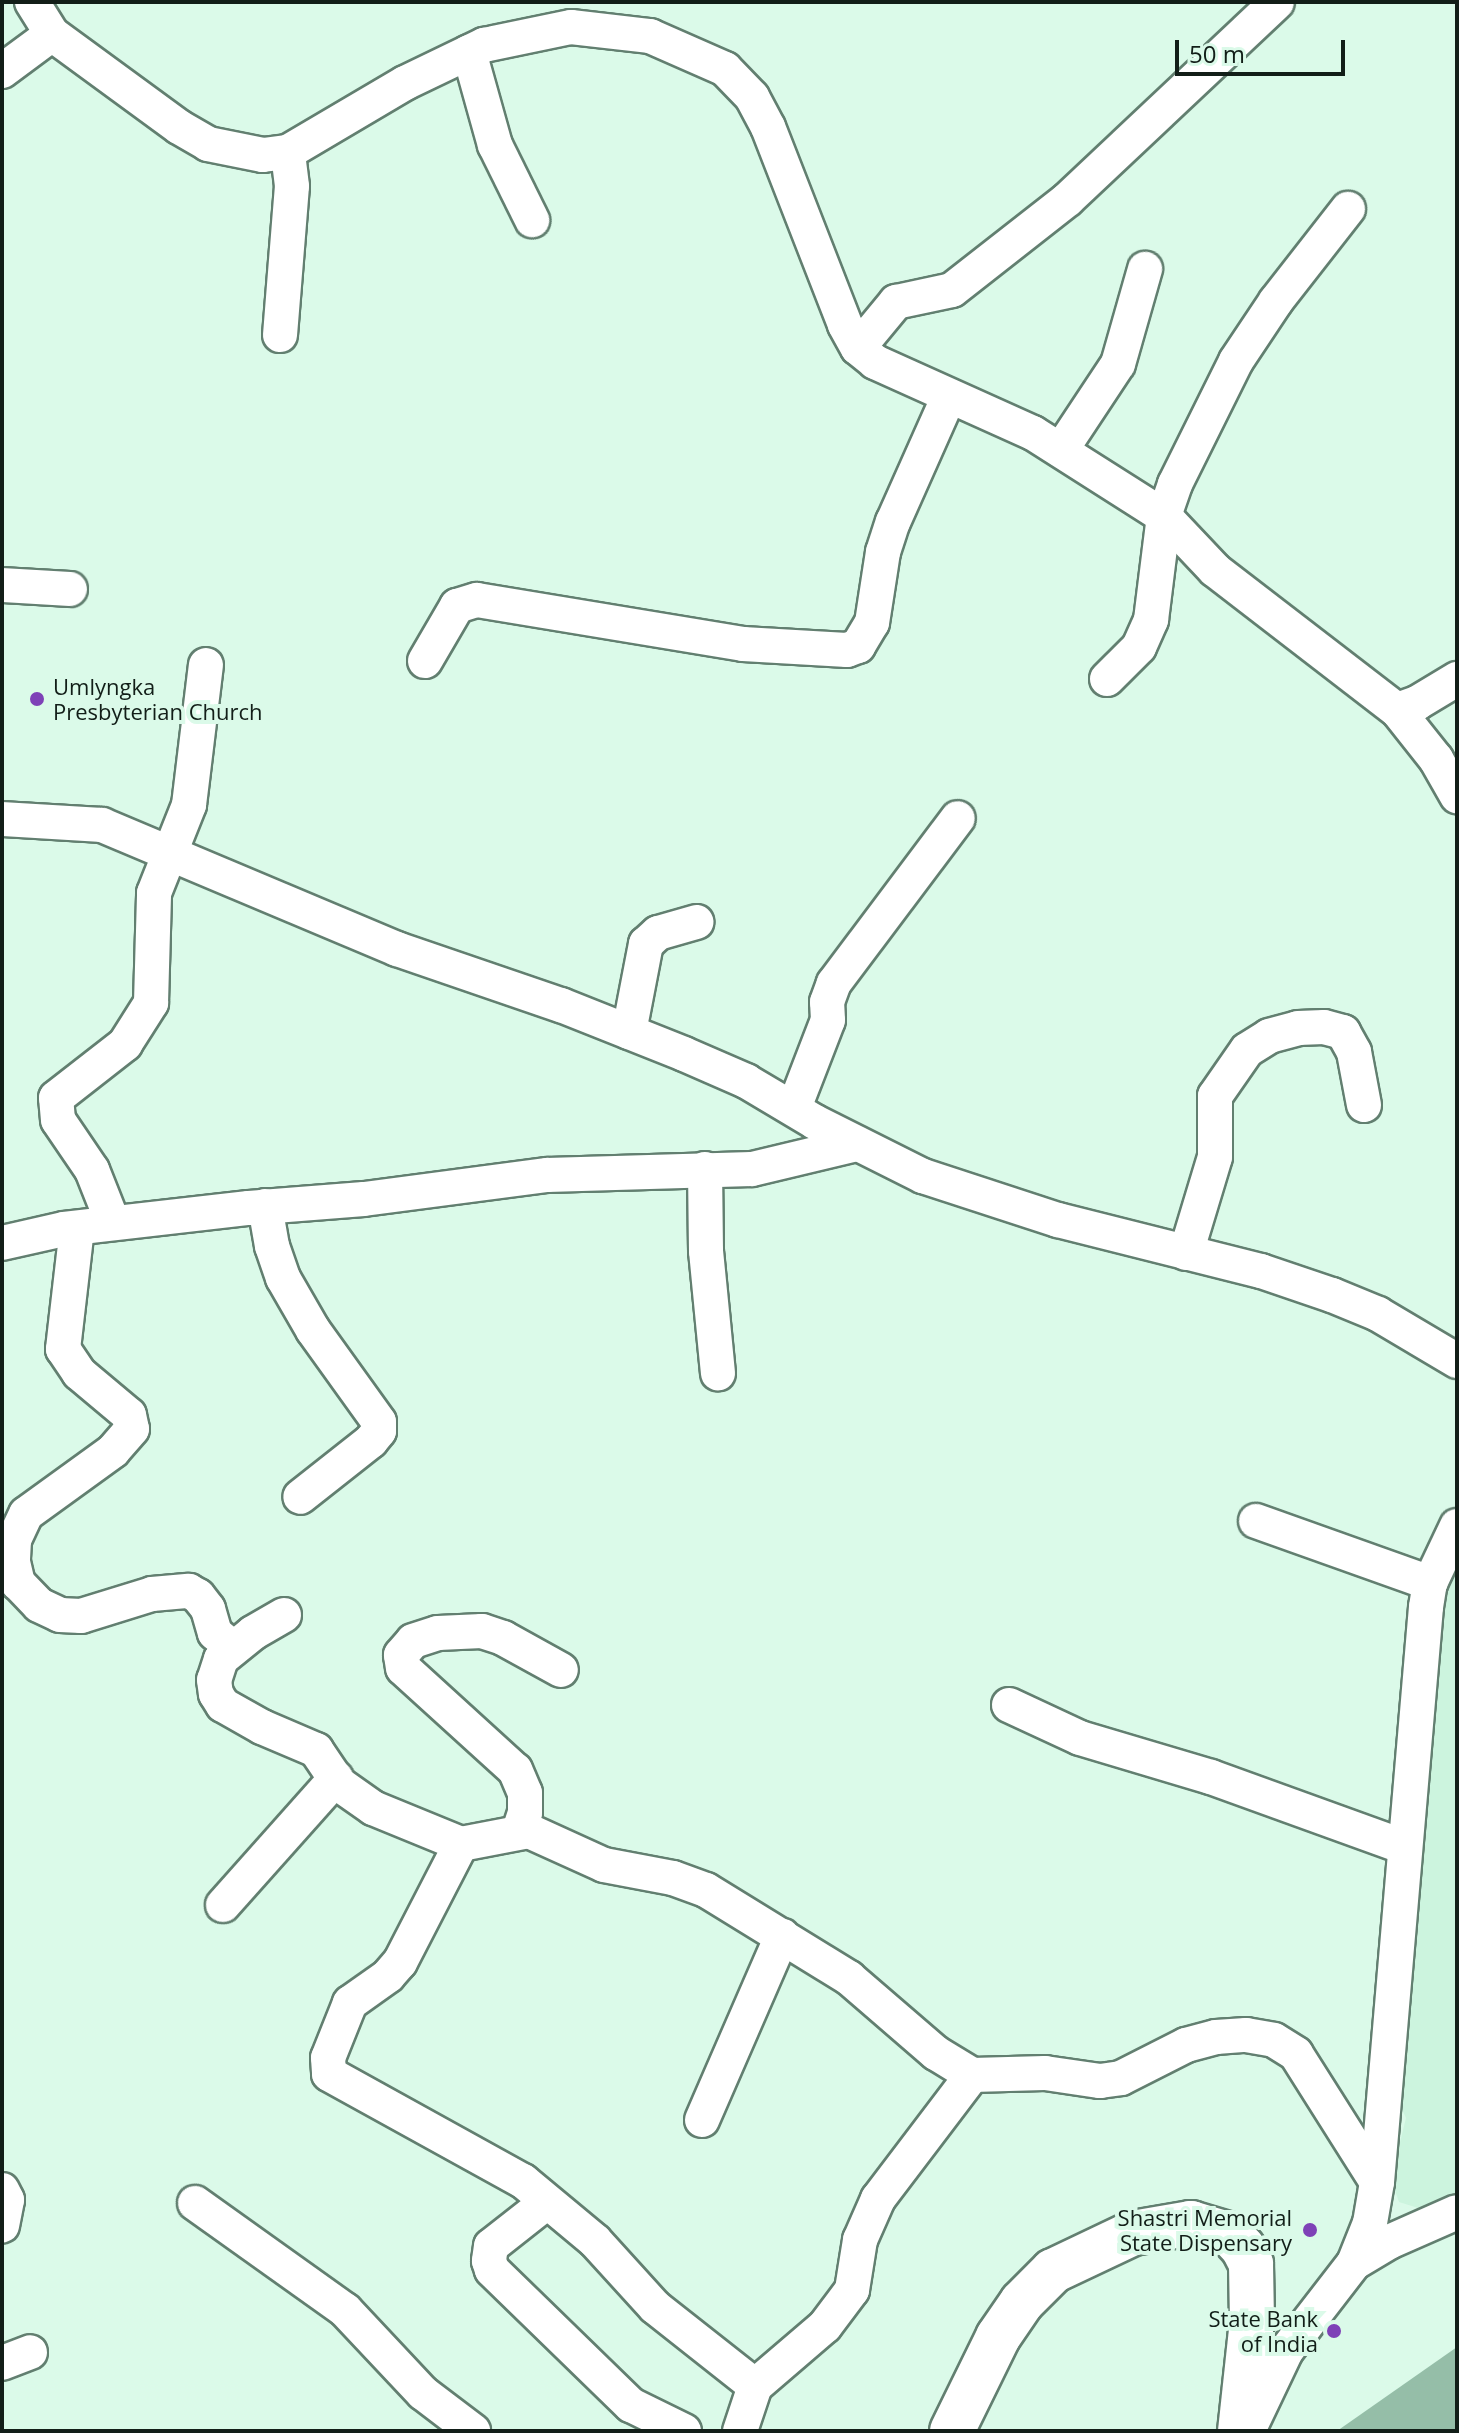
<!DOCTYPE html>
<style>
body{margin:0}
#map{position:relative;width:1459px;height:2433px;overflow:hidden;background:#dbfae9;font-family:"Open Sans",sans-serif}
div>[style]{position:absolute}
.built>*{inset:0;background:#ccf4de}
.forest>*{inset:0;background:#95bea8}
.roads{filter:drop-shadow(2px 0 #627f70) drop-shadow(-2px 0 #627f70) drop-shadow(0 2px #627f70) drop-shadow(0 -2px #627f70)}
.minor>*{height:34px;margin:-17px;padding:0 17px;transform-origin:17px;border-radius:17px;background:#fff}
.highway>*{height:44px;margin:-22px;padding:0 22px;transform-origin:22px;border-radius:22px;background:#fff}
.dots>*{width:22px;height:22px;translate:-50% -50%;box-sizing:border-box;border:4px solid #dbfae9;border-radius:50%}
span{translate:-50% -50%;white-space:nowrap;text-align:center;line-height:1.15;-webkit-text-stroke:8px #dbfae9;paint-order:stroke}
.poi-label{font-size:22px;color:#121e18}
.left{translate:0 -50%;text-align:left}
.right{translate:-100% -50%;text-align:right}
.frame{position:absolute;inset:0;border:4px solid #121e18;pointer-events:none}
.scale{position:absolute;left:1175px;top:40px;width:170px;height:36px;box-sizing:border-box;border:4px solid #121e18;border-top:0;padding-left:10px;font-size:24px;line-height:28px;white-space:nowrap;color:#121e18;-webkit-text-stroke:6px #dbfae9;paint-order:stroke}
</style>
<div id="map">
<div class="built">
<div style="clip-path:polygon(1457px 1552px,1457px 2201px,1431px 2212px,1399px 2202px,1391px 2179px,1406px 2118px,1395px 2095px,1434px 1660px,1451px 1560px)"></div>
</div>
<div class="forest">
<div style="clip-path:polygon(1457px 2347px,1457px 2431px,1337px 2431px)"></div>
</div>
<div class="roads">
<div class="minor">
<div style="left:32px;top:2px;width:38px;rotate:58deg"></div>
<div style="left:52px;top:34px;width:157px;rotate:36.2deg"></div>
<div style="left:179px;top:127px;width:34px;rotate:30deg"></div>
<div style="left:208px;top:144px;width:56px;rotate:11.3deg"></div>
<div style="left:263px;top:155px;width:25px;rotate:-7deg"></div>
<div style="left:288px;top:152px;width:136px;rotate:-30.5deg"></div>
<div style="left:405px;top:83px;width:88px;rotate:-25.7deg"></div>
<div style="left:484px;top:45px;width:89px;rotate:-11.7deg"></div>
<div style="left:571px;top:27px;width:80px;rotate:6.5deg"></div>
<div style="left:650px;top:36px;width:82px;rotate:23.7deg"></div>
<div style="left:725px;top:69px;width:39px;rotate:46deg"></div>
<div style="left:752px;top:97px;width:34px;rotate:62deg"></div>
<div style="left:768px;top:127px;width:212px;rotate:68.7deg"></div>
<div style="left:845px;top:325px;width:26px;rotate:61deg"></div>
<div style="left:858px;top:348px;width:22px;rotate:39deg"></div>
<div style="left:875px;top:362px;width:173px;rotate:24.2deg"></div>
<div style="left:1033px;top:433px;width:155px;rotate:32.4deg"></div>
<div style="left:1164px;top:516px;width:74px;rotate:46.6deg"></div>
<div style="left:1215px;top:570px;width:230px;rotate:37.6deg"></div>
<div style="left:1397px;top:710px;width:63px;rotate:51.5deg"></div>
<div style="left:1436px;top:759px;width:43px;rotate:60.4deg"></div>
<div style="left:469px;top:52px;width:97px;rotate:74.4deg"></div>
<div style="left:495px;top:145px;width:84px;rotate:63.7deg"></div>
<div style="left:2px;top:71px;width:62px;rotate:-36.5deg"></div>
<div style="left:280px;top:335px;width:149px;rotate:-85.4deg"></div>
<div style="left:292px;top:186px;width:34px;rotate:-97deg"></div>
<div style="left:858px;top:348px;width:60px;rotate:-50.4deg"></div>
<div style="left:896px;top:302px;width:57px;rotate:-12.1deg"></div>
<div style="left:952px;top:290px;width:147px;rotate:-38.1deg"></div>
<div style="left:1068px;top:199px;width:287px;rotate:-43.3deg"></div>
<div style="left:1061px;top:450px;width:103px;rotate:-56.5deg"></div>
<div style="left:1118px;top:364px;width:99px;rotate:-74.1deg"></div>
<div style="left:2px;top:585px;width:68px;rotate:3.4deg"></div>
<div style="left:425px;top:661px;width:64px;rotate:-59.8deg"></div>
<div style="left:457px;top:606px;width:21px;rotate:-17deg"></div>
<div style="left:477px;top:600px;width:270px;rotate:9.4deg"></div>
<div style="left:743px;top:644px;width:104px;rotate:3.3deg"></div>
<div style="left:847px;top:650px;width:12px;rotate:-20deg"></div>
<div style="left:858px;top:646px;width:27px;rotate:-59deg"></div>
<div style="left:872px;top:623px;width:72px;rotate:-81.2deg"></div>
<div style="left:883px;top:552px;width:32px;rotate:-72deg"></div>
<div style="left:893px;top:522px;width:138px;rotate:-66deg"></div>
<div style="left:1107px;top:679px;width:45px;rotate:-45deg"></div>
<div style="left:1139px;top:647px;width:30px;rotate:-66deg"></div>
<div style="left:1151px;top:620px;width:105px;rotate:-82.9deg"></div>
<div style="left:1164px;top:516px;width:34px;rotate:-71deg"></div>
<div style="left:1175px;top:484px;width:137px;rotate:-63.6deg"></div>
<div style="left:1236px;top:361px;width:72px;rotate:-56.3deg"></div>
<div style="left:1276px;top:301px;width:117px;rotate:-52deg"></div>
<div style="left:1397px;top:710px;width:21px;rotate:-19deg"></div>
<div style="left:1417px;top:703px;width:47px;rotate:-31deg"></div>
<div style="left:2px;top:819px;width:100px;rotate:3.4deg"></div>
<div style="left:102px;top:825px;width:320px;rotate:22.8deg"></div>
<div style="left:397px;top:949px;width:173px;rotate:18.9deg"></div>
<div style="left:561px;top:1005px;width:132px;rotate:21.7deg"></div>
<div style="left:684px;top:1054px;width:68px;rotate:23.5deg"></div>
<div style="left:746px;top:1081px;width:80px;rotate:30.7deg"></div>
<div style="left:815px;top:1122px;width:121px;rotate:26.6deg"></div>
<div style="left:923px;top:1176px;width:142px;rotate:18.1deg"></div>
<div style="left:1058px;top:1220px;width:209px;rotate:14.1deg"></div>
<div style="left:1261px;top:1271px;width:75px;rotate:18.7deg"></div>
<div style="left:1332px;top:1295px;width:50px;rotate:22.4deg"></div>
<div style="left:1378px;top:1314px;width:92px;rotate:30.7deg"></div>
<div style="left:629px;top:1032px;width:90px;rotate:-79.1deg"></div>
<div style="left:646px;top:944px;width:16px;rotate:-43deg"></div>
<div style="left:658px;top:933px;width:40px;rotate:-16deg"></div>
<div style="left:794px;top:1108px;width:94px;rotate:-68.9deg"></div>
<div style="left:828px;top:1020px;width:18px;rotate:-93deg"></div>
<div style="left:827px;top:1002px;width:20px;rotate:-70deg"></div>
<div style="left:834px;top:983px;width:206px;rotate:-53.1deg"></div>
<div style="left:705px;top:1169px;width:82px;rotate:89.3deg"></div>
<div style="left:706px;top:1251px;width:123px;rotate:84.4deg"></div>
<div style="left:265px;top:1206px;width:41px;rotate:80.1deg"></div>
<div style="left:272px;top:1246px;width:34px;rotate:71deg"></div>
<div style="left:283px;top:1278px;width:60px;rotate:60deg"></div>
<div style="left:313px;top:1330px;width:113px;rotate:54.3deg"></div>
<div style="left:379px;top:1422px;width:9px;rotate:90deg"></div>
<div style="left:379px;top:1431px;width:13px;rotate:129deg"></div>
<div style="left:371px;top:1441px;width:90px;rotate:141.7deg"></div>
<div style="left:113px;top:1223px;width:57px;rotate:-111.6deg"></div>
<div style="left:92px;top:1170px;width:60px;rotate:-124.2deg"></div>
<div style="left:58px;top:1120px;width:22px;rotate:-95deg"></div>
<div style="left:56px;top:1098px;width:88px;rotate:-38deg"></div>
<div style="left:125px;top:1044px;width:49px;rotate:-57.6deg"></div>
<div style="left:151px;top:1003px;width:110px;rotate:-88.4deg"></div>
<div style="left:154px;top:893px;width:95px;rotate:-68.3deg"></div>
<div style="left:189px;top:805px;width:141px;rotate:-83.1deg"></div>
<div style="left:77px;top:1228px;width:122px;rotate:96.6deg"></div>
<div style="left:63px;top:1349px;width:29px;rotate:56deg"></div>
<div style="left:79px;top:1373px;width:65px;rotate:40deg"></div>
<div style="left:129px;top:1415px;width:14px;rotate:78deg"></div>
<div style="left:132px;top:1429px;width:29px;rotate:131deg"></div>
<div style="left:113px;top:1451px;width:107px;rotate:144.1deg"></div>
<div style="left:26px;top:1514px;width:29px;rotate:115deg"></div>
<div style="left:14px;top:1540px;width:22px;rotate:93deg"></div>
<div style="left:13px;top:1562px;width:22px;rotate:77deg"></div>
<div style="left:18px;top:1583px;width:30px;rotate:46deg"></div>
<div style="left:39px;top:1605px;width:23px;rotate:25deg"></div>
<div style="left:60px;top:1615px;width:21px;rotate:3deg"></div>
<div style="left:81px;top:1616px;width:74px;rotate:-17.2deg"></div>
<div style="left:152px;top:1594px;width:37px;rotate:-5deg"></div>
<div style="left:189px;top:1591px;width:10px;rotate:29deg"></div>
<div style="left:198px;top:1596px;width:16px;rotate:52deg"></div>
<div style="left:208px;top:1609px;width:25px;rotate:74deg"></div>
<div style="left:215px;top:1633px;width:23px;rotate:40deg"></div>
<div style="left:2px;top:1243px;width:64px;rotate:-12.7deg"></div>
<div style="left:64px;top:1229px;width:186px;rotate:-6.5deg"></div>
<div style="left:249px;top:1208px;width:115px;rotate:-4.5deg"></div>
<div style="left:364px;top:1199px;width:185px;rotate:-7.5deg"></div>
<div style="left:547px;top:1175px;width:205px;rotate:-1.7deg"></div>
<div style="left:752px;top:1169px;width:108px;rotate:-13.4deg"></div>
<div style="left:1186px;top:1253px;width:100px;rotate:-73.2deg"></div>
<div style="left:1215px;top:1157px;width:61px;rotate:-90deg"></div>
<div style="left:1215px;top:1096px;width:56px;rotate:-55.2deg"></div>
<div style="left:1247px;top:1050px;width:26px;rotate:-32deg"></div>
<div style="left:1269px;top:1036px;width:30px;rotate:-15deg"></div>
<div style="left:1298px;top:1028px;width:26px;rotate:-2deg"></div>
<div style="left:1324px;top:1027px;width:20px;rotate:15deg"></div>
<div style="left:1343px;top:1032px;width:23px;rotate:61deg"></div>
<div style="left:1354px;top:1052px;width:54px;rotate:79.3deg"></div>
<div style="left:1256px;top:1521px;width:185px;rotate:19.6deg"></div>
<div style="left:284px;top:1615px;width:36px;rotate:150deg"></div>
<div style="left:253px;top:1633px;width:41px;rotate:140.9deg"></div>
<div style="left:221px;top:1659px;width:22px;rotate:108deg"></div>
<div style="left:214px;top:1680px;width:14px;rotate:82deg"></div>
<div style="left:216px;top:1694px;width:13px;rotate:58deg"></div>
<div style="left:223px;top:1705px;width:45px;rotate:29.4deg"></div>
<div style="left:262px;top:1727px;width:59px;rotate:23.1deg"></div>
<div style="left:316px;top:1750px;width:41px;rotate:55.9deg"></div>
<div style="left:339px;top:1784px;width:42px;rotate:35.2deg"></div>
<div style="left:373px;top:1808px;width:95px;rotate:22.2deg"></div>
<div style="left:461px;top:1844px;width:69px;rotate:-10.8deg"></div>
<div style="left:529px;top:1831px;width:82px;rotate:24.4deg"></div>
<div style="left:604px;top:1865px;width:70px;rotate:10.7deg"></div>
<div style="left:673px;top:1878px;width:35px;rotate:20deg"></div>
<div style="left:706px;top:1890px;width:168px;rotate:31.6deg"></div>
<div style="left:849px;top:1978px;width:115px;rotate:40.8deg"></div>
<div style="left:936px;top:2053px;width:42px;rotate:31.4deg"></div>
<div style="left:972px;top:2075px;width:73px;rotate:-1.6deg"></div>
<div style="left:1045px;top:2073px;width:56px;rotate:8.3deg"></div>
<div style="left:1100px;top:2081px;width:21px;rotate:-8deg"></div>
<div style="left:1121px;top:2078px;width:73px;rotate:-26.9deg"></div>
<div style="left:1186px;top:2045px;width:31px;rotate:-15deg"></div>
<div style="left:1216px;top:2037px;width:30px;rotate:-4deg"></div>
<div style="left:1246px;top:2035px;width:28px;rotate:10deg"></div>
<div style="left:1274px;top:2040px;width:26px;rotate:32deg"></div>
<div style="left:1296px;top:2054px;width:151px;rotate:57.7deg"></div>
<div style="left:1009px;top:1705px;width:78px;rotate:24.9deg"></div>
<div style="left:1080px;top:1738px;width:137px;rotate:16.6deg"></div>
<div style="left:1211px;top:1777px;width:205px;rotate:19.9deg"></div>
<div style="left:519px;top:1831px;width:19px;rotate:-72deg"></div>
<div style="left:525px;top:1813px;width:20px;rotate:-90deg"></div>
<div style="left:525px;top:1793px;width:25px;rotate:-113deg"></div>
<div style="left:515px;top:1770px;width:151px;rotate:-137.7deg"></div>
<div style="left:403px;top:1668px;width:13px;rotate:-99deg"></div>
<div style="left:401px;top:1655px;width:18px;rotate:-49deg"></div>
<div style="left:413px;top:1641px;width:26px;rotate:-18deg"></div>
<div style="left:438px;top:1633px;width:44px;rotate:-2.6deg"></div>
<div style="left:482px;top:1631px;width:22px;rotate:18deg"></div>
<div style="left:503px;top:1638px;width:66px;rotate:28.9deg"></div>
<div style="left:461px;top:1844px;width:133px;rotate:117.3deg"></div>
<div style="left:400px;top:1962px;width:18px;rotate:131deg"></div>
<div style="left:388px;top:1976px;width:47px;rotate:144.6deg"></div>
<div style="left:350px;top:2003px;width:59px;rotate:111.8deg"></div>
<div style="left:328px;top:2058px;width:16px;rotate:86deg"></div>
<div style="left:329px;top:2074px;width:222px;rotate:28.9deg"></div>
<div style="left:523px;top:2181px;width:94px;rotate:39.8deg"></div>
<div style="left:595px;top:2241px;width:89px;rotate:47.7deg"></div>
<div style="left:655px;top:2307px;width:127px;rotate:38.3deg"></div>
<div style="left:223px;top:1905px;width:170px;rotate:-48.3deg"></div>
<div style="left:702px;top:2120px;width:201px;rotate:-66.5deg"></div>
<div style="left:2px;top:2190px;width:11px;rotate:63deg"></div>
<div style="left:7px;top:2200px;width:26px;rotate:101deg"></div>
<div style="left:547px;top:2202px;width:71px;rotate:141.8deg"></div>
<div style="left:491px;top:2246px;width:15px;rotate:98deg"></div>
<div style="left:489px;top:2261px;width:9px;rotate:72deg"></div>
<div style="left:492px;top:2270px;width:194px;rotate:44.2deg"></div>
<div style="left:631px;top:2405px;width:59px;rotate:26.1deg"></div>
<div style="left:195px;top:2203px;width:184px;rotate:35.5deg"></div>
<div style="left:345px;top:2310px;width:114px;rotate:46.8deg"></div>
<div style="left:423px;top:2393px;width:63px;rotate:37.2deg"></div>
<div style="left:1354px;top:2263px;width:41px;rotate:-31deg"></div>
<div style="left:1389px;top:2242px;width:74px;rotate:-23.8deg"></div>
<div style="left:2px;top:2363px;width:30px;rotate:-21deg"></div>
<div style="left:740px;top:2431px;width:47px;rotate:-71.6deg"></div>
<div style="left:755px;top:2386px;width:92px;rotate:-40.6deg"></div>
<div style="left:825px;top:2326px;width:45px;rotate:-53.1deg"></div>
<div style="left:852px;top:2290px;width:51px;rotate:-80.9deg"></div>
<div style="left:860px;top:2240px;width:45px;rotate:-66.3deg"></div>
<div style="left:878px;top:2199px;width:156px;rotate:-52.8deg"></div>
<div style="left:1248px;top:2431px;width:89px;rotate:-64.6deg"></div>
<div style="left:1286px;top:2351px;width:111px;rotate:-52.3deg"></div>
<div style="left:1354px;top:2263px;width:43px;rotate:-68.2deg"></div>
<div style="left:1370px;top:2223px;width:42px;rotate:-80.3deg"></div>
<div style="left:1377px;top:2182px;width:577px;rotate:-85.13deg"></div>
<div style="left:1426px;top:1607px;width:24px;rotate:-81deg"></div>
<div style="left:1430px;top:1583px;width:63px;rotate:-64.7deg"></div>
</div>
<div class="highway">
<div style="left:952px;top:2431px;width:105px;rotate:-63.9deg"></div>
<div style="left:998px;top:2337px;width:42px;rotate:-55.6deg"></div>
<div style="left:1022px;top:2302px;width:44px;rotate:-45deg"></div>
<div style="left:1053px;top:2271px;width:89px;rotate:-25.4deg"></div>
<div style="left:1133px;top:2233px;width:59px;rotate:-9.8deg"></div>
<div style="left:1191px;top:2223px;width:42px;rotate:16.7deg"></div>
<div style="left:1231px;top:2235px;width:18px;rotate:47deg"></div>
<div style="left:1243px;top:2248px;width:18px;rotate:63deg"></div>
<div style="left:1251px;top:2264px;width:57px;rotate:89deg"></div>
<div style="left:1252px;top:2321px;width:111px;rotate:96.2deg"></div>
</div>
</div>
<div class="dots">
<div style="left:37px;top:699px;background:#7e41b7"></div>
<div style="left:1310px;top:2230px;background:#7e41b7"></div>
<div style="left:1334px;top:2331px;background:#7e41b7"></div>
</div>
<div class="poi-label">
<span class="left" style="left:53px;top:699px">Umlyngka<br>Presbyterian Church</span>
<span class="right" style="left:1292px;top:2230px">Shastri Memorial<br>State Dispensary</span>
<span class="right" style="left:1318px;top:2331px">State Bank<br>of India</span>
</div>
<div class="frame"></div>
<div class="scale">50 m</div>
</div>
